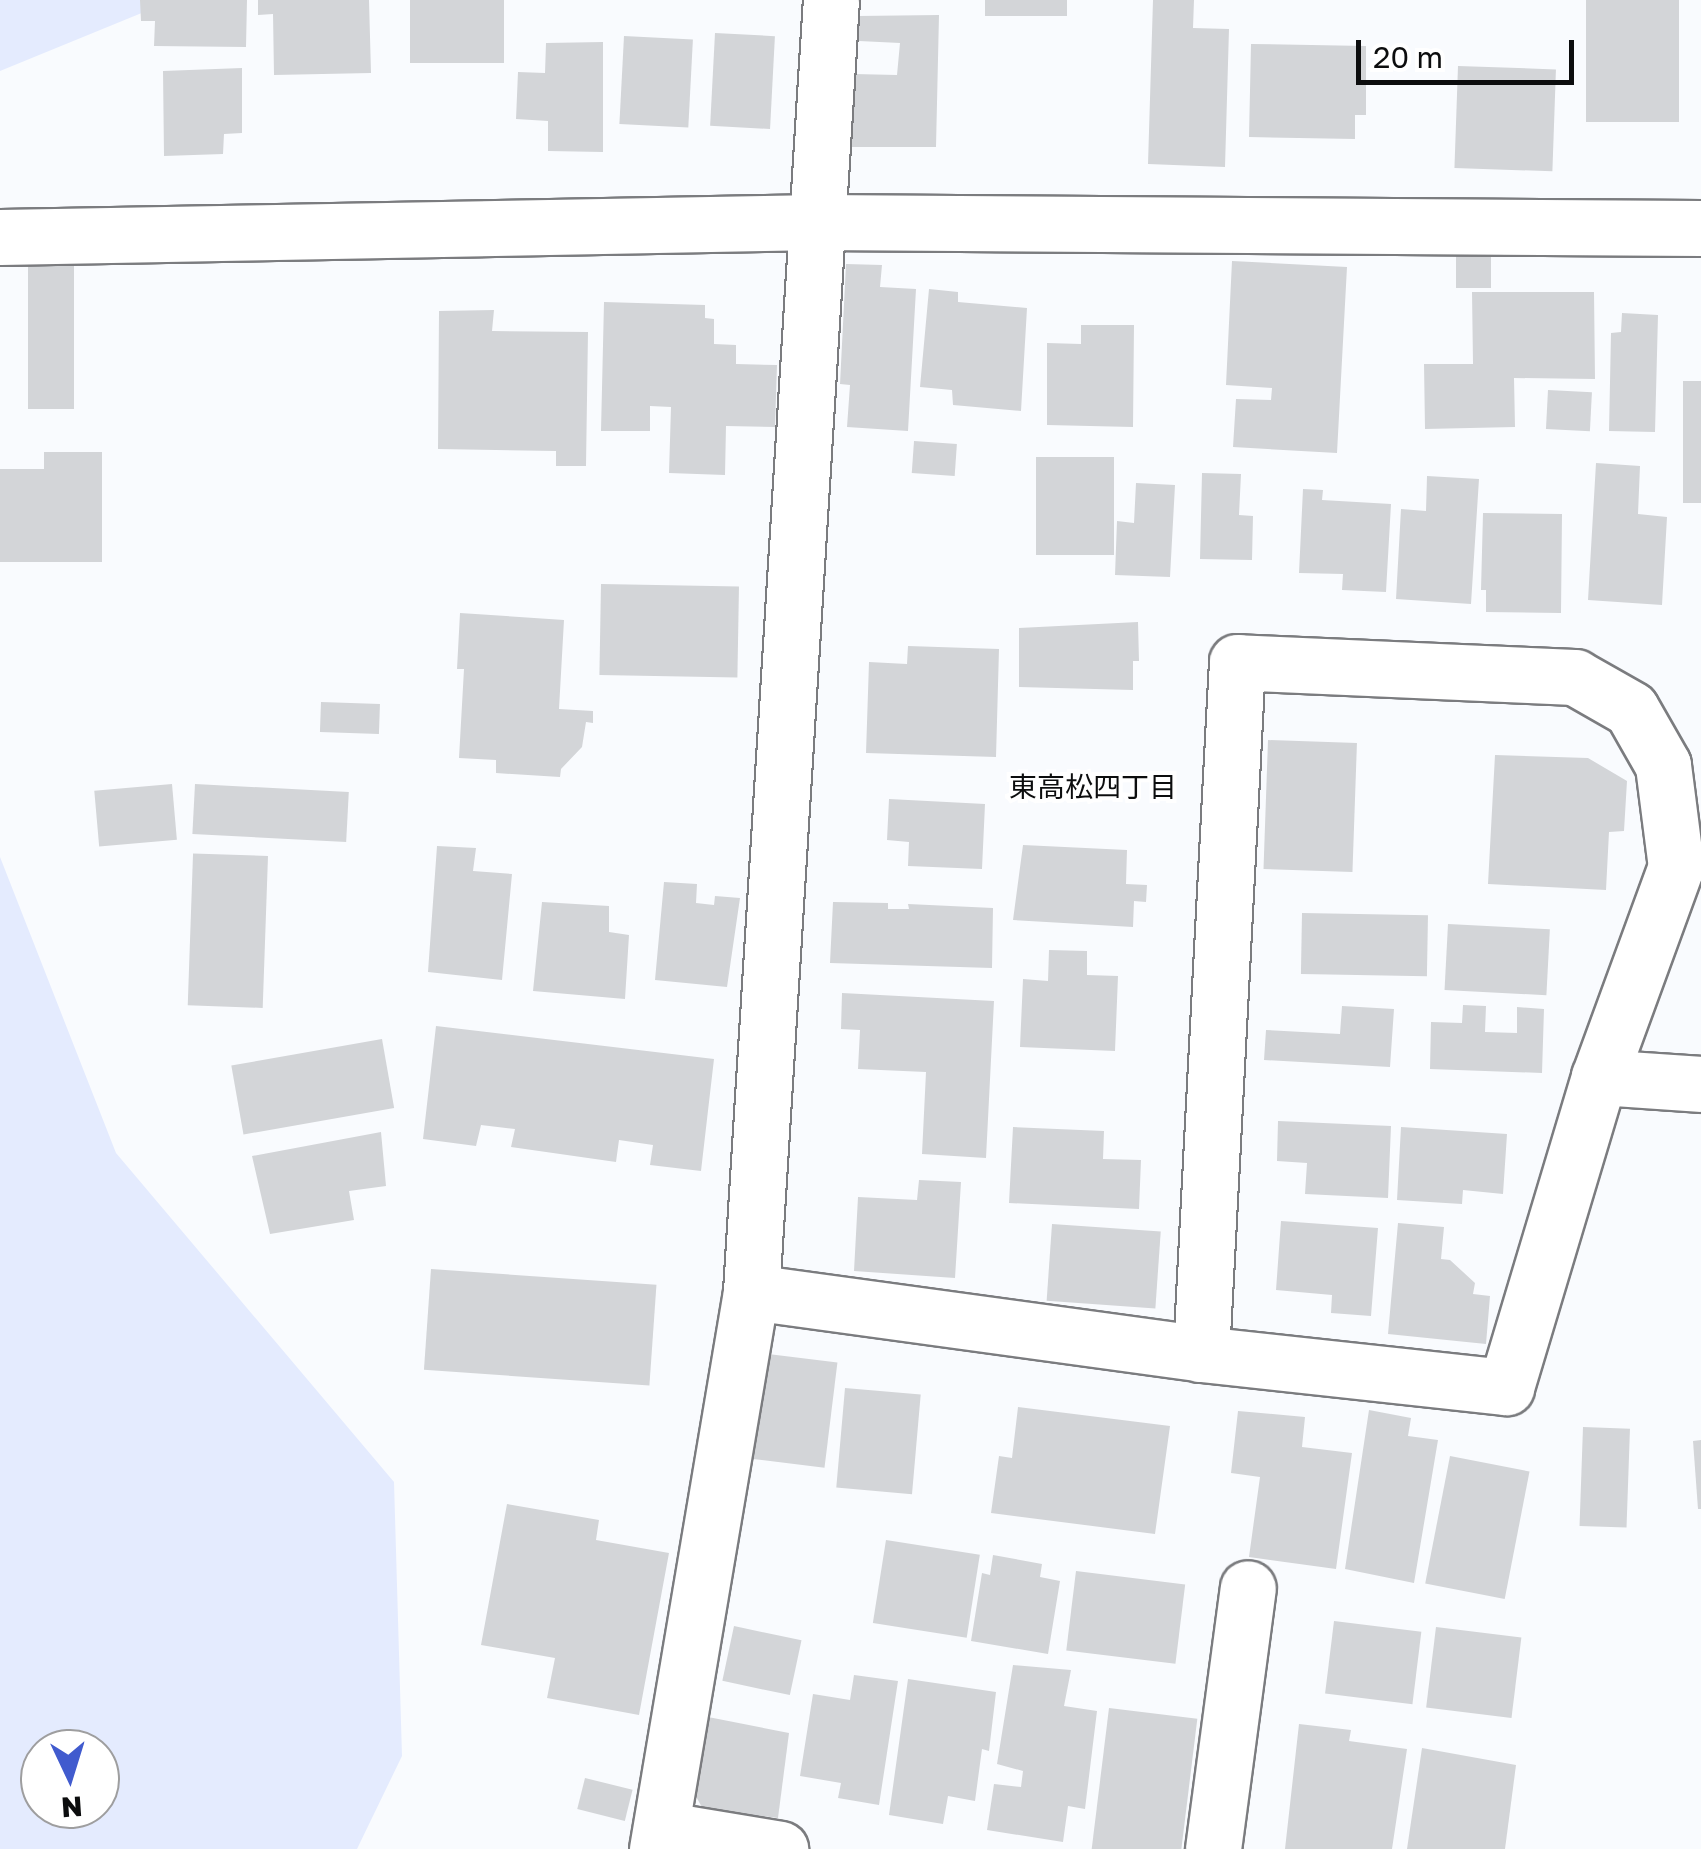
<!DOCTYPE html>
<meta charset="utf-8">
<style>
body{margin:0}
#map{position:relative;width:1701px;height:1849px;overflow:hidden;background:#f9fbfe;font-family:"Golos Text","Noto Sans JP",sans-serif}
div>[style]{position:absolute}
.green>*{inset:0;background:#e4ebfe}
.building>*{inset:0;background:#d3d5d8;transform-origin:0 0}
.roads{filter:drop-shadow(2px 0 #7b7c7f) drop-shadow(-2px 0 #7b7c7f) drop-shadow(0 2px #7b7c7f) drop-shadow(0 -2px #7b7c7f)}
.minor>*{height:55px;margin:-27.5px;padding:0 27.5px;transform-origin:27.5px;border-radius:27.5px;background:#fff}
span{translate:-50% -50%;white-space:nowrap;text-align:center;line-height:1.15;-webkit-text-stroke:8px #fff;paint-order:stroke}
.neighbourhood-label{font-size:28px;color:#0c0d0e}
.north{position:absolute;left:20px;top:1729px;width:100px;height:100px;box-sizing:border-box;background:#fff;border:2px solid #9e9e9f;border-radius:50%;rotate:176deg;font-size:28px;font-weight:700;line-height:40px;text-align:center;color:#0c0d0e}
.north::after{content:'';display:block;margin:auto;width:35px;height:45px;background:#415bce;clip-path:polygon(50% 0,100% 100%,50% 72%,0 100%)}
.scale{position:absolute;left:1356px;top:40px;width:218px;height:45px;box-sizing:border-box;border:5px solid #0c0d0e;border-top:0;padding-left:12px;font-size:30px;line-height:35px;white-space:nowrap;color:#0c0d0e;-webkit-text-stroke:8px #fff;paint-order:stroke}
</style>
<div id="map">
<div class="green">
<div style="clip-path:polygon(0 0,162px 0,149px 10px,0 71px)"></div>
<div style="clip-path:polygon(evenodd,0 857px,116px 1153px,394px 1482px,402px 1756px,357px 1849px,0 1849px,0 857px,100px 1749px,100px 1809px,40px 1809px,40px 1749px,100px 1749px)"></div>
</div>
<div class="building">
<div style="clip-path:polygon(140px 0,247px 0,246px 47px,154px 46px,155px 21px,141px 21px)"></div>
<div style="clip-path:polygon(258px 0,369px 0,371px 73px,274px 75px,273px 14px,258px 15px)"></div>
<div style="left:410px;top:0;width:94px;height:63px"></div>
<div style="left:985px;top:0;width:82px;height:16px"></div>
<div style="clip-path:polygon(1153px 0,1194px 0,1193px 28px,1229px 29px,1225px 167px,1148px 164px)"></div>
<div style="left:1586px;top:0;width:93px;height:122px"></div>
<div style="clip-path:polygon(939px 15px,936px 147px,851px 147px,854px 74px,897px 75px,900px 43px,859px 41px,858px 16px)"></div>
<div style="left:715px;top:33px;width:60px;height:93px;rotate:3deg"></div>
<div style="left:624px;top:36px;width:69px;height:88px;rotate:3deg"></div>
<div style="clip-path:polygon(603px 42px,603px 152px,548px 151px,548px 121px,516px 119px,518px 72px,545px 73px,546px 43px)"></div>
<div style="clip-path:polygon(1251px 44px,1366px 46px,1366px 115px,1355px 115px,1355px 139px,1249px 137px)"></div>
<div style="left:1458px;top:66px;width:98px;height:102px;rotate:2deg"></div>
<div style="clip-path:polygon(242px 68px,242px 133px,224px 134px,223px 154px,164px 156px,163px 71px)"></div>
<div style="left:74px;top:231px;width:178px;height:46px;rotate:90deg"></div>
<div style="left:1456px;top:246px;width:35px;height:42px"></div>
<div style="clip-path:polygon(1232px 261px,1347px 267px,1337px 453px,1233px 447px,1236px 399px,1271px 400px,1272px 388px,1226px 385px)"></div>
<div style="clip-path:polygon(846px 264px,882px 265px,880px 287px,916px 289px,908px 431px,847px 427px,850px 385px,840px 384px)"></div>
<div style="clip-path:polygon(929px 289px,958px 292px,958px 302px,1027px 308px,1021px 411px,953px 405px,952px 390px,920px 387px)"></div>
<div style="clip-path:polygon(1472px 292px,1594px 292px,1595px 379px,1514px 378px,1515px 427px,1425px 429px,1424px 364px,1473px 364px)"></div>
<div style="clip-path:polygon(604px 302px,705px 305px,705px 318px,714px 319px,714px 344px,736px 345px,736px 364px,777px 365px,775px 427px,726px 426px,725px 475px,669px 473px,671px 407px,650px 406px,650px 431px,601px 431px)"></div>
<div style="clip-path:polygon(494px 310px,492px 331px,588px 332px,586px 466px,556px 466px,556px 451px,438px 449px,439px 311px)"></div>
<div style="clip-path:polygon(1622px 313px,1658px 315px,1655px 432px,1609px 431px,1611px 333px,1621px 332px)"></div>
<div style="clip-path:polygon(1081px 325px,1134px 325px,1133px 427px,1047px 425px,1047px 343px,1081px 344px)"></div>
<div style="left:1683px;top:381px;width:18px;height:122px"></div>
<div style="left:1548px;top:390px;width:44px;height:39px;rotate:3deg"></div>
<div style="left:914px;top:441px;width:43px;height:32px;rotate:4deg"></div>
<div style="clip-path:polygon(44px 452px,102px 452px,102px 562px,0 562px,0 469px,44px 469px)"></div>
<div style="left:1036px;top:457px;width:78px;height:98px"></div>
<div style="clip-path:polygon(1596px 463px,1640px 466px,1638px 514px,1667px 517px,1662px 605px,1588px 600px)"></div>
<div style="clip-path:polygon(1202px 473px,1241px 474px,1239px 515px,1253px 516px,1252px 560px,1200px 559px)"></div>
<div style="clip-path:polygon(1427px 476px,1479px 479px,1471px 604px,1396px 599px,1401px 509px,1426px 511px)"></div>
<div style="clip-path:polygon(1136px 483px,1175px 485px,1170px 577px,1115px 575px,1117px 521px,1134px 523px)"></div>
<div style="clip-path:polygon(1303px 489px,1323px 490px,1322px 500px,1391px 504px,1386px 592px,1342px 590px,1343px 574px,1299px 573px)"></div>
<div style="clip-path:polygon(1483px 513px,1562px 514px,1561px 613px,1486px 612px,1486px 590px,1481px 590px)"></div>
<div style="left:601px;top:584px;width:138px;height:91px;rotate:1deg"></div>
<div style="clip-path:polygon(460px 613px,564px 620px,559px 709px,593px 711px,593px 723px,586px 722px,582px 747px,561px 769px,560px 777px,496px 773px,496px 760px,459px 758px,464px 669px,457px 669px)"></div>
<div style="clip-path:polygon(1138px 622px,1139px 661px,1133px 661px,1133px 690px,1019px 687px,1019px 628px)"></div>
<div style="clip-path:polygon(908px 646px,999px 649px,996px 757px,866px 753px,869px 662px,907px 664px)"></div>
<div style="left:321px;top:702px;width:59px;height:30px;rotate:2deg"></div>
<div style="left:1268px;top:740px;width:89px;height:129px;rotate:2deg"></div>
<div style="clip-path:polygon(1495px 755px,1588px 758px,1627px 781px,1624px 831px,1609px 832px,1606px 890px,1488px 884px)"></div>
<div style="left:172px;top:784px;width:56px;height:78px;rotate:85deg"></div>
<div style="left:195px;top:784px;width:154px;height:50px;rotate:3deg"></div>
<div style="clip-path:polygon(889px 799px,985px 804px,982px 869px,908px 866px,909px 842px,887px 840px)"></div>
<div style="clip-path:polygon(1023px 845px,1127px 850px,1126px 884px,1147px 885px,1146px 902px,1134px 901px,1133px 927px,1013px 920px)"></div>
<div style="clip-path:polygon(437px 846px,476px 848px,473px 871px,512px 874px,502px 980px,428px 972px)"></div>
<div style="left:268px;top:856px;width:152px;height:75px;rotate:92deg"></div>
<div style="clip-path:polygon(664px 882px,697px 884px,696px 903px,714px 905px,715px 896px,740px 898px,727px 987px,655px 980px)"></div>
<div style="clip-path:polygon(542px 902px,609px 906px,609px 932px,629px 935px,625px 999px,533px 991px)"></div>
<div style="clip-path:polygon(833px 902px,888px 903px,888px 909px,909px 909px,908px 904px,993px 908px,992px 968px,830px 963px)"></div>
<div style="left:1302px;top:913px;width:126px;height:61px;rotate:1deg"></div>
<div style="left:1448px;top:924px;width:102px;height:66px;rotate:3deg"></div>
<div style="clip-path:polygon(1049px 950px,1087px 951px,1087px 975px,1118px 976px,1115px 1051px,1020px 1047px,1023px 979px,1048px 981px)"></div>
<div style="clip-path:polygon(842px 993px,994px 1001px,986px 1158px,922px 1154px,926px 1072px,858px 1069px,860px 1030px,841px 1029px)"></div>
<div style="clip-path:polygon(1463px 1005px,1486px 1006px,1485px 1032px,1517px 1033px,1517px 1007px,1544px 1009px,1542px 1073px,1430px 1069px,1431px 1022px,1462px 1023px)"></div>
<div style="clip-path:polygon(1342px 1006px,1394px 1009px,1390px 1067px,1264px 1060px,1266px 1030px,1340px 1034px)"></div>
<div style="clip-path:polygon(436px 1026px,714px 1059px,701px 1171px,650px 1165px,653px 1145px,619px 1140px,616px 1162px,511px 1147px,515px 1129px,481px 1125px,476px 1146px,423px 1139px)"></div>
<div style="left:382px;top:1039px;width:70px;height:153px;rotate:80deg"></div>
<div style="clip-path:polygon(1278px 1121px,1391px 1126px,1388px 1198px,1305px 1194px,1307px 1163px,1277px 1161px)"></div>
<div style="clip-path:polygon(1013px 1127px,1104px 1131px,1103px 1159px,1141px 1160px,1139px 1209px,1009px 1203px)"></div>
<div style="clip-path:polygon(1401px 1127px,1507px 1134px,1503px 1194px,1463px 1190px,1462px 1204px,1397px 1200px)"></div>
<div style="clip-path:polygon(381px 1132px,386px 1186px,349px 1191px,354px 1220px,270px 1234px,252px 1156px)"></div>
<div style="clip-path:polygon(919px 1180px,961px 1182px,955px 1278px,854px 1271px,858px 1197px,917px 1200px)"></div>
<div style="clip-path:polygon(1281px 1221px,1378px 1228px,1371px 1316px,1331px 1313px,1332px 1295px,1276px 1290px)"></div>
<div style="clip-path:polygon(1398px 1223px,1444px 1227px,1441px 1259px,1450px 1260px,1475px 1283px,1473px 1294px,1490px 1296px,1486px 1344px,1388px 1334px)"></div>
<div style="left:1052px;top:1224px;width:109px;height:77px;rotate:4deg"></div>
<div style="left:431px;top:1269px;width:226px;height:101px;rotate:4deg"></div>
<div style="left:760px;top:1353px;width:78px;height:106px;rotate:7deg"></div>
<div style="left:845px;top:1388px;width:76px;height:100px;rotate:5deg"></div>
<div style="clip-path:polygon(1018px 1407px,1170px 1426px,1155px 1534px,991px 1513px,999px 1456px,1012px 1458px)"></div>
<div style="clip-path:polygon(1369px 1410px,1411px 1418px,1408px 1436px,1438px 1440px,1414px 1583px,1345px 1569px)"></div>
<div style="clip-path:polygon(1238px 1411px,1305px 1417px,1302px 1447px,1352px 1453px,1336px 1569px,1249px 1557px,1260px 1477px,1231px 1473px)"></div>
<div style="left:1583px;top:1427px;width:47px;height:99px;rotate:2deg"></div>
<div style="clip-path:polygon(1701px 1440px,1701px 1509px,1698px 1509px,1693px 1441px)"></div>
<div style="left:1450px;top:1456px;width:81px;height:130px;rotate:11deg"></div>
<div style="clip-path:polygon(507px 1504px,599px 1520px,596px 1540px,669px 1553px,639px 1715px,547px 1698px,555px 1658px,481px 1645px)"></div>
<div style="left:886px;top:1540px;width:95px;height:84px;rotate:9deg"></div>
<div style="clip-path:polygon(993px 1555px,1042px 1564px,1040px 1577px,1060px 1581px,1048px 1654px,971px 1641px,982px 1573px,990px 1575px)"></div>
<div style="left:1076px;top:1571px;width:110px;height:80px;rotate:7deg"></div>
<div style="left:1334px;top:1621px;width:88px;height:73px;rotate:7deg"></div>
<div style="left:734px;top:1626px;width:69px;height:56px;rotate:12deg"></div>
<div style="left:1436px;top:1627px;width:86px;height:81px;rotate:7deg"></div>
<div style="clip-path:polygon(1013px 1665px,1071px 1670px,1064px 1706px,1097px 1711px,1085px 1809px,1068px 1806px,1063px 1842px,987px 1830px,994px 1784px,1021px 1787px,1023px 1771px,997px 1764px)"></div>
<div style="clip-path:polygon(854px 1675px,898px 1681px,879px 1805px,838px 1798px,841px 1783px,800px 1776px,813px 1694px,850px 1700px)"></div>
<div style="clip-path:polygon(908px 1679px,996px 1692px,989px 1751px,982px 1749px,975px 1801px,948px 1796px,943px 1824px,889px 1815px)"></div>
<div style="left:1109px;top:1708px;width:89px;height:142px;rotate:7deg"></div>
<div style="clip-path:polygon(703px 1716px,789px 1733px,778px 1818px,703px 1809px,690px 1786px)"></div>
<div style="clip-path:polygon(1299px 1724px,1351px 1730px,1349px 1741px,1407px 1749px,1392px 1849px,1285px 1849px)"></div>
<div style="clip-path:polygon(1422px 1748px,1516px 1765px,1505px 1849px,1407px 1849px)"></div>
<div style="left:585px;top:1778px;width:49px;height:32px;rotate:14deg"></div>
</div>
<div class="roads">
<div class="minor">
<div style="left:0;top:237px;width:818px;rotate:-1.05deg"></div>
<div style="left:818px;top:222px;width:883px;rotate:0.39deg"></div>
<div style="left:1599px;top:1077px;width:102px;rotate:3.9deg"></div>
<div style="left:751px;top:1292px;width:454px;rotate:7.8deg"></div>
<div style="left:1201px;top:1354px;width:307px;rotate:6.2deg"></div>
<div style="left:1506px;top:1387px;width:324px;rotate:-73.3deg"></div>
<div style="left:1599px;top:1077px;width:224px;rotate:-69.9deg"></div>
<div style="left:1676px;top:867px;width:103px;rotate:-97.3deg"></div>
<div style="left:1663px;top:765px;width:64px;rotate:-119.7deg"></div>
<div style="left:1631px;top:709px;width:64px;rotate:-150.3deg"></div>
<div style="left:1575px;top:677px;width:338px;rotate:-177.5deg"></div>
<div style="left:1237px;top:662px;width:693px;rotate:92.98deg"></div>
<div style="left:661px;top:1829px;width:121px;rotate:9.5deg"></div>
<div style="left:657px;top:1849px;width:565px;rotate:-80.42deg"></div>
<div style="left:751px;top:1292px;width:1294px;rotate:-86.46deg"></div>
<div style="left:1213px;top:1849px;width:263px;rotate:-82.4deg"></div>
</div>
</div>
<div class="neighbourhood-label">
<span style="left:1093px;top:787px">東高松四丁目</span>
</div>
<div class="north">N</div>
<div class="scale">20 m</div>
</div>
